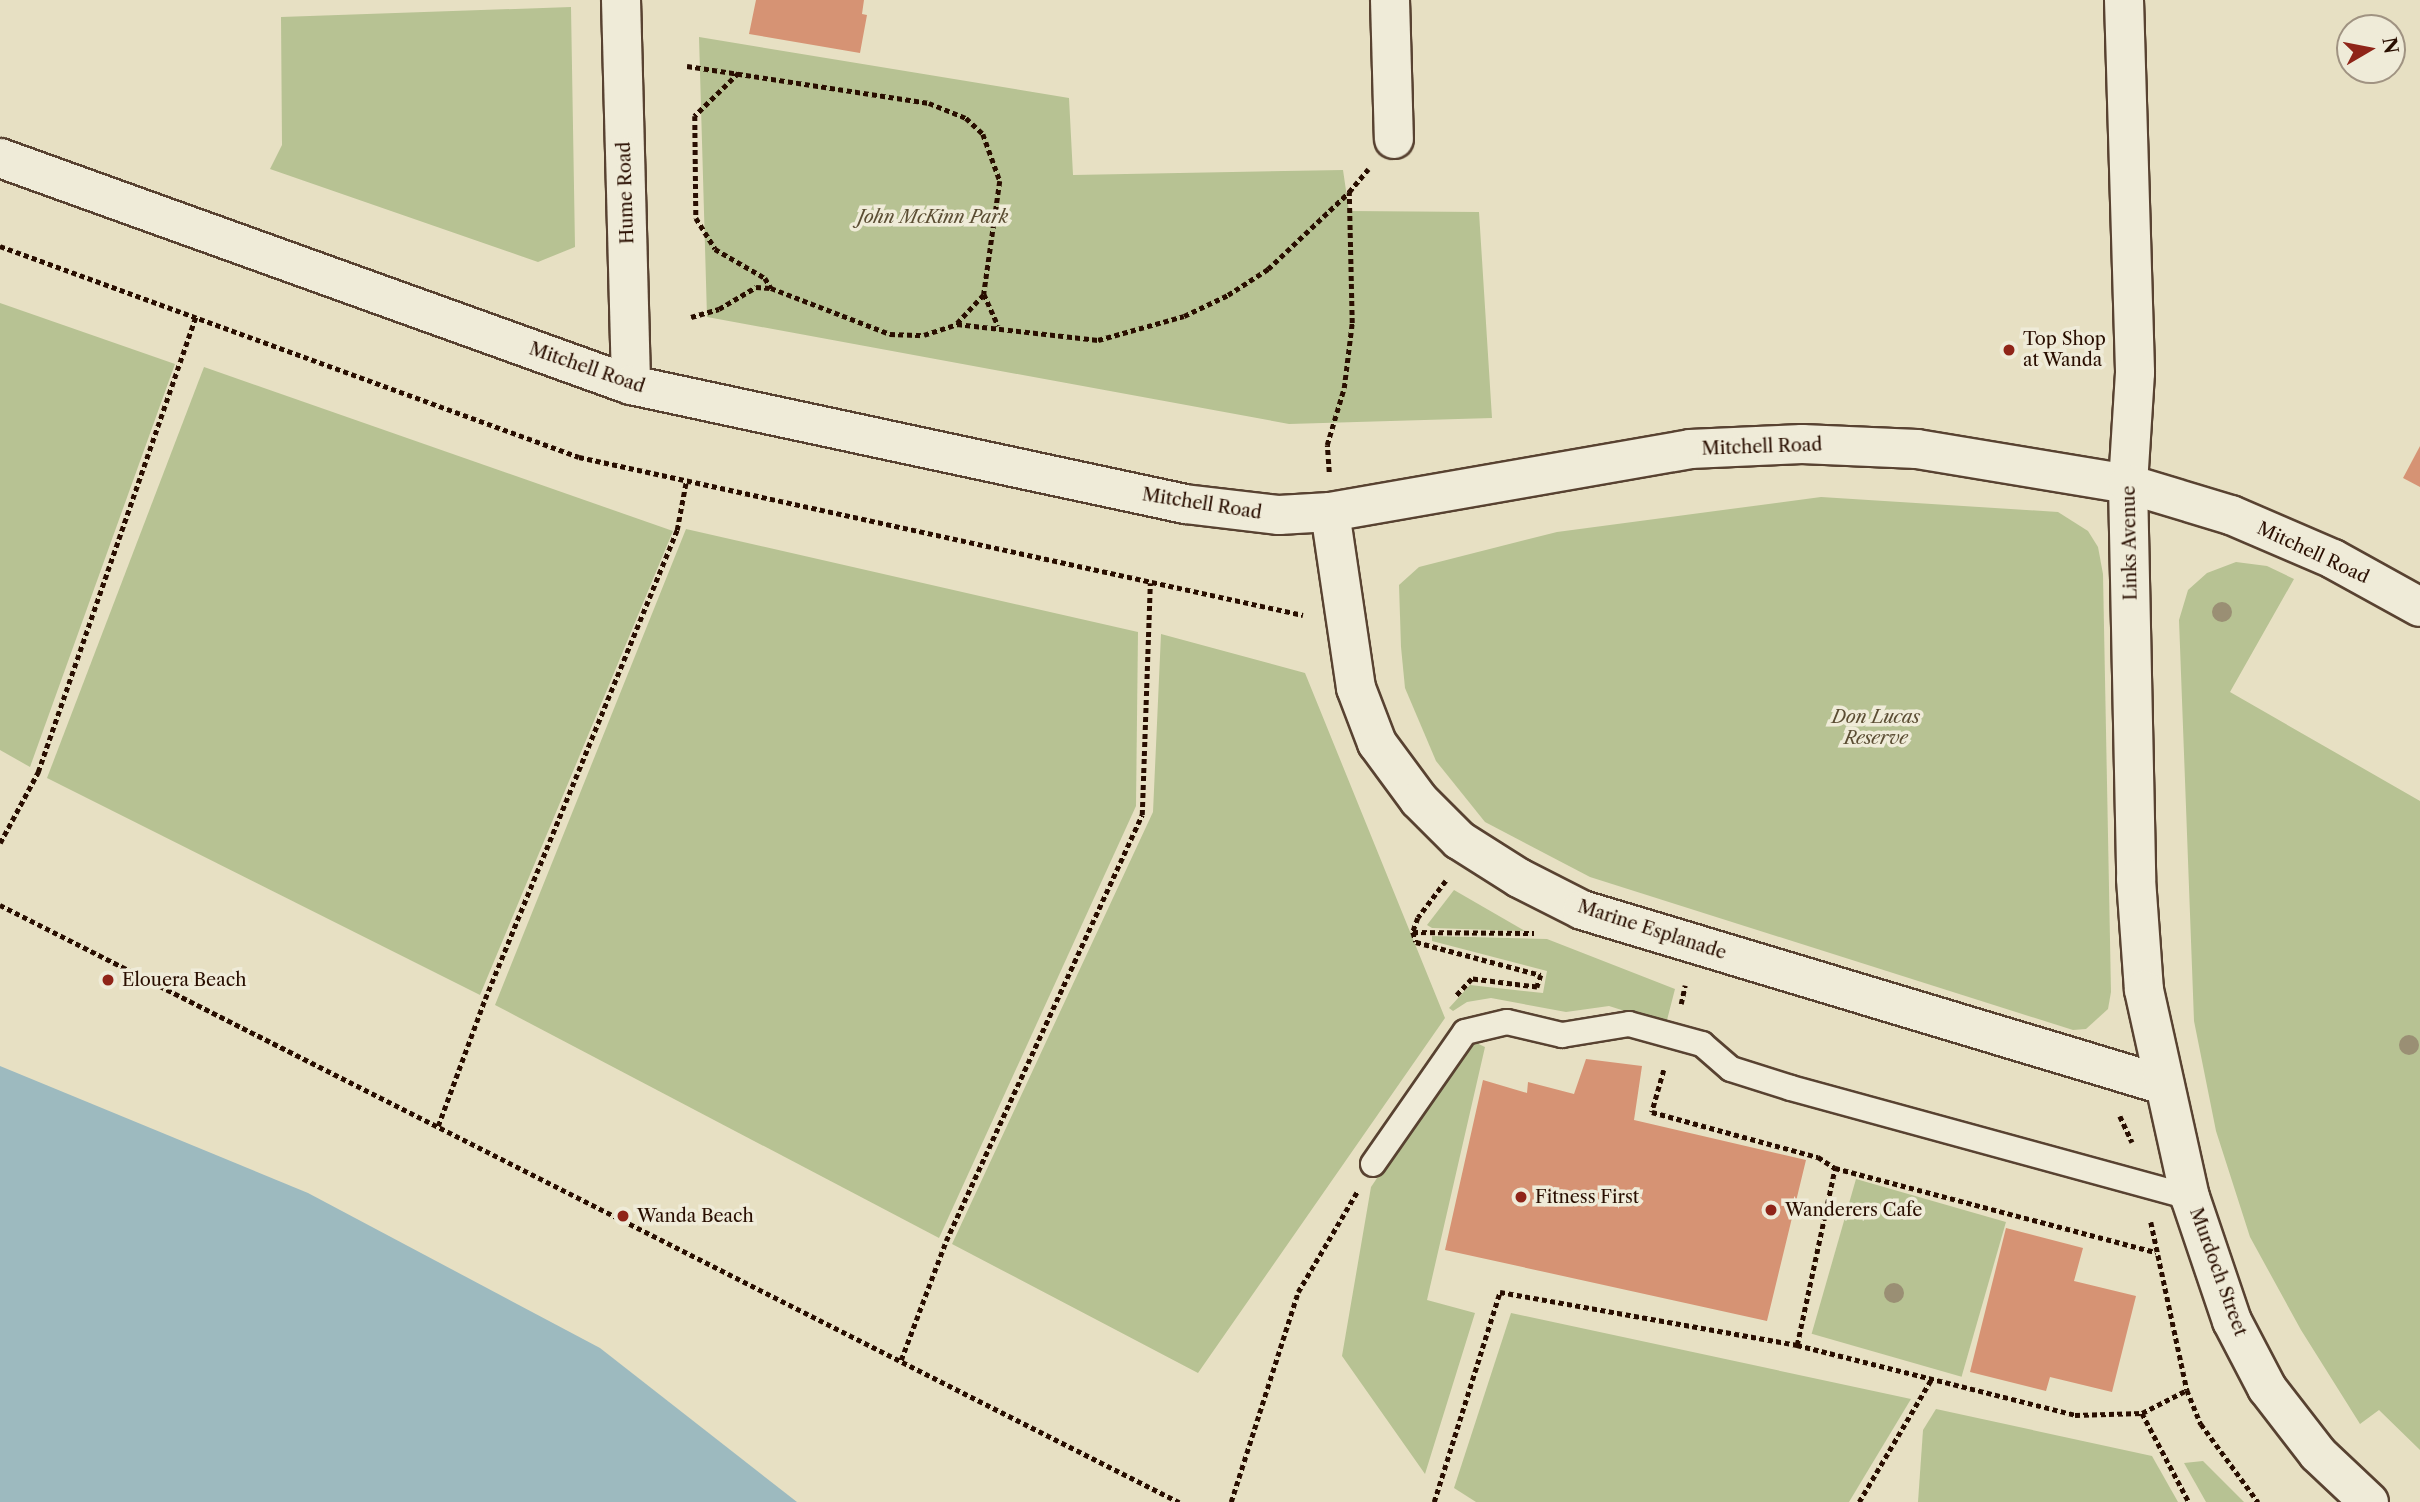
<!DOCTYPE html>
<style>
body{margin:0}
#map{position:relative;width:2420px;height:1502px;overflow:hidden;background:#e7e0c3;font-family:"Libre Caslon Text",serif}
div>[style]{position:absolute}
.green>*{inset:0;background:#b7c293;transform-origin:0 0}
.water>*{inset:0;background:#9dbabf}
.building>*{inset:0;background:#d69374}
.path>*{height:4.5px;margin-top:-2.25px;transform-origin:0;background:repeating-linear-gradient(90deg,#290e00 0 5px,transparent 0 8.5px)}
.roads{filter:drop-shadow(2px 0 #584231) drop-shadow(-2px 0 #584231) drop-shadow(0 2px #584231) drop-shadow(0 -2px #584231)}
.service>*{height:24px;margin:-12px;padding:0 12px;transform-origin:12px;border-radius:12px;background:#efebd8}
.minor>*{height:38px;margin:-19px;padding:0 19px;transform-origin:19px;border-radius:19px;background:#efebd8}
.tertiary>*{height:38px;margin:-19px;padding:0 19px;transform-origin:19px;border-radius:19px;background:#efebd8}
.trees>*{width:20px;height:20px;margin:-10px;border-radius:50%;background:#9a8f74}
.dots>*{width:19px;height:19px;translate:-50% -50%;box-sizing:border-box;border:4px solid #efebd8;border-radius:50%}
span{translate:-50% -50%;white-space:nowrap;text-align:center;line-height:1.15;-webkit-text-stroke:7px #efebd8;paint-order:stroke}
.street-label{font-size:18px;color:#290e00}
.park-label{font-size:18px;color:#5b4d33;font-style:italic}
.poi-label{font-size:18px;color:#290e00}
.left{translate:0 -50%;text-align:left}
.north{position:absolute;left:2336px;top:14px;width:70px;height:70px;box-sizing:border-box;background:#efebd8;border:2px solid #a09382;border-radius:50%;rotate:80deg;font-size:19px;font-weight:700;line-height:28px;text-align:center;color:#290e00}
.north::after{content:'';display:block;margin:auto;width:24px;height:32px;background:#8f2418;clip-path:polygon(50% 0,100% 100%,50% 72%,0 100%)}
</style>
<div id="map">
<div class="green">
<div style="clip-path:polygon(571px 7px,575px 247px,538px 262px,270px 169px,282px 145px,281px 17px)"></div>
<div style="clip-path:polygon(699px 37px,1069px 98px,1073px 175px,1343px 170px,1349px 211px,1479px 212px,1492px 418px,1289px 424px,707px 317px)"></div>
<div style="clip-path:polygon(0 303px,175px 364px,30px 767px,0 750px)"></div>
<div style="clip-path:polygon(204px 367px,673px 531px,480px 995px,47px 778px)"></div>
<div style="clip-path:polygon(1821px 497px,2058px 512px,2088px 531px,2098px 547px,2103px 574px,2111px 992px,2108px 1009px,2086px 1029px,2073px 1030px,1590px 877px,1485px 822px,1436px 761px,1405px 688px,1401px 647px,1399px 585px,1419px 567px,1557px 532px)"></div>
<div style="clip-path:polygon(686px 529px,1138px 632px,1136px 806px,939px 1238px,495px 1005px)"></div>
<div style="clip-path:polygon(2236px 562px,2267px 566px,2294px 579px,2230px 692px,2420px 801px,2420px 1450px,2379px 1410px,2360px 1424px,2301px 1330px,2250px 1237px,2216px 1131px,2194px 1021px,2179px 620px,2188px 590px,2207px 573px)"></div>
<div style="clip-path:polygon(1161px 634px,1305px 673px,1445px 1018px,1198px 1373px,952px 1244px,1153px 812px)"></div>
<div style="clip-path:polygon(1454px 890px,1525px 931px,1432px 928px,1427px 925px)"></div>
<div style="clip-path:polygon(1432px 936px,1547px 939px,1675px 989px,1666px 1024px,1609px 1006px,1566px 1012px,1491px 998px,1467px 1002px,1453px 1011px,1449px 1008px,1470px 985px,1543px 993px,1547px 971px,1432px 941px)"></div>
<div style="clip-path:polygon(1470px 1040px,1485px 1047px,1427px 1300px,1475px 1313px,1425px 1474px,1342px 1356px,1371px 1187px)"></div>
<div style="left:1856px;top:1179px;width:156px;height:161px;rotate:16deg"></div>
<div style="clip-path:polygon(1511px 1313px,1911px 1399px,1849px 1502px,1476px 1502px,1454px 1488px)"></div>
<div style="clip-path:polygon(1936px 1409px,2152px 1456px,2178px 1502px,1918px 1502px,1923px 1430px)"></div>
<div style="clip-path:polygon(2203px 1461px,2244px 1502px,2206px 1502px,2184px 1463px)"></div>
</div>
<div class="water">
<div style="clip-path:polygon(0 1066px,308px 1193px,600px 1348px,797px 1502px,0 1502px)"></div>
</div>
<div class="building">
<div style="clip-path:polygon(756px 0,864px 0,862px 14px,867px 15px,860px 53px,749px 34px)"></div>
<div style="clip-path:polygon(2420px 446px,2420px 487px,2403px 478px)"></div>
<div style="clip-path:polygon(1586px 1059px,1642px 1066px,1634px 1120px,1806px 1160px,1767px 1321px,1445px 1250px,1483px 1080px,1527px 1093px,1528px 1082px,1574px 1094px)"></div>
<div style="clip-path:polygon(2006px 1228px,2083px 1248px,2074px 1281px,2136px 1296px,2112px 1392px,2050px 1377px,2046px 1391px,1970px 1372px)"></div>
</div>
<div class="path">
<div style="left:687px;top:66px;width:245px;rotate:8.7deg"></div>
<div style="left:929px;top:103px;width:40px;rotate:22deg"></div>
<div style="left:966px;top:118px;width:23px;rotate:43deg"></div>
<div style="left:983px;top:134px;width:50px;rotate:70.1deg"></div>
<div style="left:1000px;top:181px;width:114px;rotate:98.1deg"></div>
<div style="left:984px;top:294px;width:35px;rotate:66deg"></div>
<div style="left:739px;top:73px;width:62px;rotate:135.7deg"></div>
<div style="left:695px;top:116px;width:102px;rotate:89.4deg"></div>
<div style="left:696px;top:218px;width:36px;rotate:58deg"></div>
<div style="left:715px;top:249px;width:58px;rotate:30.1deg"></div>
<div style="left:765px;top:278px;width:12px;rotate:59deg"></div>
<div style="left:0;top:246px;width:616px;rotate:20.02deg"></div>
<div style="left:579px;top:457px;width:741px;rotate:12.31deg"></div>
<div style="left:691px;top:317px;width:29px;rotate:-16deg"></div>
<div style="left:719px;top:309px;width:43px;rotate:-30.7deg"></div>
<div style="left:756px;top:287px;width:15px;rotate:4deg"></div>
<div style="left:771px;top:288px;width:128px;rotate:21.1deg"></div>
<div style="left:890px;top:334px;width:34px;rotate:2deg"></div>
<div style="left:924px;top:335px;width:35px;rotate:-18deg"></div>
<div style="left:957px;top:324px;width:142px;rotate:6.5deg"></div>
<div style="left:1098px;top:340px;width:89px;rotate:-15.6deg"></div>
<div style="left:1184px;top:316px;width:49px;rotate:-25.5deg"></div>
<div style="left:1228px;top:295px;width:48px;rotate:-33deg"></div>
<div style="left:1268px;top:269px;width:112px;rotate:-43.5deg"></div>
<div style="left:957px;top:323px;width:40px;rotate:-47deg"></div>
<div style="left:1329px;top:472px;width:27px;rotate:-94deg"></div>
<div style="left:1327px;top:445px;width:59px;rotate:-73.4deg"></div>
<div style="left:1344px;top:388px;width:65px;rotate:-83deg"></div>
<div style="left:1352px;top:323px;width:131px;rotate:-91.3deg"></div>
<div style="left:1349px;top:192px;width:30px;rotate:-50deg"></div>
<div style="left:0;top:843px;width:81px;rotate:-61.8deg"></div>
<div style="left:38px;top:772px;width:482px;rotate:-70.9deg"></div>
<div style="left:1446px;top:881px;width:46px;rotate:127.1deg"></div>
<div style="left:1418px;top:918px;width:15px;rotate:110deg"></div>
<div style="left:1413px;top:932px;width:10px;rotate:73deg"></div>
<div style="left:1416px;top:942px;width:129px;rotate:14.8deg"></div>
<div style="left:1541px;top:975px;width:13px;rotate:108deg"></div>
<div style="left:1537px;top:987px;width:65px;rotate:-173deg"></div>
<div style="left:1472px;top:979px;width:23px;rotate:133deg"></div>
<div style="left:0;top:905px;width:1322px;rotate:26.86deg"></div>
<div style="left:1413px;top:932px;width:121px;rotate:0.5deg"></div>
<div style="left:1681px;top:1004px;width:19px;rotate:-78deg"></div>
<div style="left:1664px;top:1070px;width:44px;rotate:105.9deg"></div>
<div style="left:1652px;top:1112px;width:172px;rotate:15.2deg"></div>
<div style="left:1818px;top:1157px;width:20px;rotate:33deg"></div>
<div style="left:1835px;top:1168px;width:332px;rotate:14.7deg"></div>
<div style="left:2120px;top:1116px;width:29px;rotate:65deg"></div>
<div style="left:438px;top:1126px;width:135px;rotate:-69.7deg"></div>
<div style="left:485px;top:999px;width:507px;rotate:-67.74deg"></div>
<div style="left:677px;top:530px;width:49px;rotate:-79.4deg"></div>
<div style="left:2151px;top:1222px;width:172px;rotate:77.9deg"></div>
<div style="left:2187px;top:1390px;width:37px;rotate:68deg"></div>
<div style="left:2201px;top:1424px;width:97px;rotate:53.8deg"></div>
<div style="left:1797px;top:1345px;width:287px;rotate:14.1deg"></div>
<div style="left:2075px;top:1415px;width:67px;rotate:-1.7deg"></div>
<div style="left:2142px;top:1413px;width:51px;rotate:-27.1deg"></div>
<div style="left:901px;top:1360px;width:127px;rotate:-69.3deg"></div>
<div style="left:946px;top:1241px;width:469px;rotate:-65.3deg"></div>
<div style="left:1142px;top:815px;width:232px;rotate:-88deg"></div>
<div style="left:2142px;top:1413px;width:101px;rotate:62.2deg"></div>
<div style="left:1231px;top:1502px;width:220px;rotate:-72.3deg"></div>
<div style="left:1298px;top:1292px;width:116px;rotate:-59.5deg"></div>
<div style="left:1434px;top:1502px;width:220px;rotate:-72.6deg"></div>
<div style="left:1500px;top:1292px;width:302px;rotate:10.1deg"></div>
<div style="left:1797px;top:1345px;width:181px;rotate:-77.9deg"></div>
<div style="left:1859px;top:1502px;width:142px;rotate:-59.5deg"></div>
</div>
<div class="roads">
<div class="service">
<div style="left:1373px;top:1164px;width:161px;rotate:-55.1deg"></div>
<div style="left:1465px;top:1032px;width:43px;rotate:-13.4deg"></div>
<div style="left:1507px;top:1022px;width:57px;rotate:13.3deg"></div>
<div style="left:1562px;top:1035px;width:68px;rotate:-9.3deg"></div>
<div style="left:1629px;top:1024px;width:76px;rotate:15.3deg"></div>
<div style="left:1702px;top:1044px;width:38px;rotate:41deg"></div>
<div style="left:1731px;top:1069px;width:63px;rotate:17.6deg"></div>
<div style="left:1791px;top:1088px;width:414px;rotate:15.3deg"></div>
</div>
<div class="minor">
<div style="left:621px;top:0;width:385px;rotate:88.5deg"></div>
<div style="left:1390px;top:0;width:139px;rotate:88.4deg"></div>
<div style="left:1330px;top:512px;width:178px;rotate:81.6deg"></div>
<div style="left:1356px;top:688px;width:59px;rotate:69.1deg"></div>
<div style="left:1377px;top:743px;width:71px;rotate:53.6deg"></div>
<div style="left:1419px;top:800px;width:57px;rotate:45deg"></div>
<div style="left:1459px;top:840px;width:71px;rotate:32.3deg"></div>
<div style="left:1519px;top:878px;width:71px;rotate:26.9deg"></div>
<div style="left:1582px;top:910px;width:608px;rotate:16.74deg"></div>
</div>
<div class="tertiary">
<div style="left:2124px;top:0;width:373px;rotate:88.3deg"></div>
<div style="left:2135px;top:373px;width:111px;rotate:93.6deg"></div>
<div style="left:2128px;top:484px;width:395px;rotate:88.8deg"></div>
<div style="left:2136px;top:879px;width:111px;rotate:85.9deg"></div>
<div style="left:2144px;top:990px;width:212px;rotate:77.5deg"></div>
<div style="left:2190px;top:1197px;width:131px;rotate:71.3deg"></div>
<div style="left:2232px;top:1321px;width:76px;rotate:62.4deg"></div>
<div style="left:2267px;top:1388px;width:83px;rotate:52.3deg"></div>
<div style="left:2318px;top:1454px;width:70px;rotate:43.3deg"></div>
<div style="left:0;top:158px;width:671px;rotate:19.79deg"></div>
<div style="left:631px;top:385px;width:567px;rotate:12.12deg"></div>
<div style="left:1185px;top:504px;width:95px;rotate:6.7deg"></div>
<div style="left:1279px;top:515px;width:51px;rotate:-3.4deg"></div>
<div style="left:1330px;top:512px;width:365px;rotate:-9.9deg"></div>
<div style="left:1690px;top:449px;width:112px;rotate:-2.6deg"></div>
<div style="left:1802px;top:444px;width:115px;rotate:2.5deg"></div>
<div style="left:1917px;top:449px;width:214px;rotate:9.4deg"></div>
<div style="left:2128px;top:484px;width:108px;rotate:16.8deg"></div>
<div style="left:2231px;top:515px;width:111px;rotate:23.3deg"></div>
<div style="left:2333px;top:559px;width:99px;rotate:28.9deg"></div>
</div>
</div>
<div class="trees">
<div style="left:2222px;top:612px"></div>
<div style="left:2409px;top:1045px"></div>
<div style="left:1894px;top:1293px"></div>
</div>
<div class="dots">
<div style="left:2009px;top:350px;background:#8f2418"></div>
<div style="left:108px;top:980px;background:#8f2418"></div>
<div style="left:1521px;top:1197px;background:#8f2418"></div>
<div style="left:1771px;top:1210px;background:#8f2418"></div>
<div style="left:623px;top:1216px;background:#8f2418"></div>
</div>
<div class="street-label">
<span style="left:626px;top:193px;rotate:-92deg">Hume Road</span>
<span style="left:587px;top:368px;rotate:19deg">Mitchell Road</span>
<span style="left:1762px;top:447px;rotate:-2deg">Mitchell Road</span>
<span style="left:1202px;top:504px;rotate:9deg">Mitchell Road</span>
<span style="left:2130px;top:543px;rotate:-91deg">Links Avenue</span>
<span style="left:2313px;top:553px;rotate:25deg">Mitchell Road</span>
<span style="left:1652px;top:930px;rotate:18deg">Marine Esplanade</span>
<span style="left:2218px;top:1272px;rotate:70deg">Murdoch Street</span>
</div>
<div class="park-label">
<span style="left:933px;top:217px">John McKinn Park</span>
<span style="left:1876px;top:728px">Don Lucas<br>Reserve</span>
</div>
<div class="poi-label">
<span class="left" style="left:2023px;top:350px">Top Shop<br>at Wanda</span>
<span class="left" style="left:122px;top:980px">Elouera Beach</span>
<span class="left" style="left:1535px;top:1197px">Fitness First</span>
<span class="left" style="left:1785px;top:1210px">Wanderers Cafe</span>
<span class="left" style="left:637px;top:1216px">Wanda Beach</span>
</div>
<div class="north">N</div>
</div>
